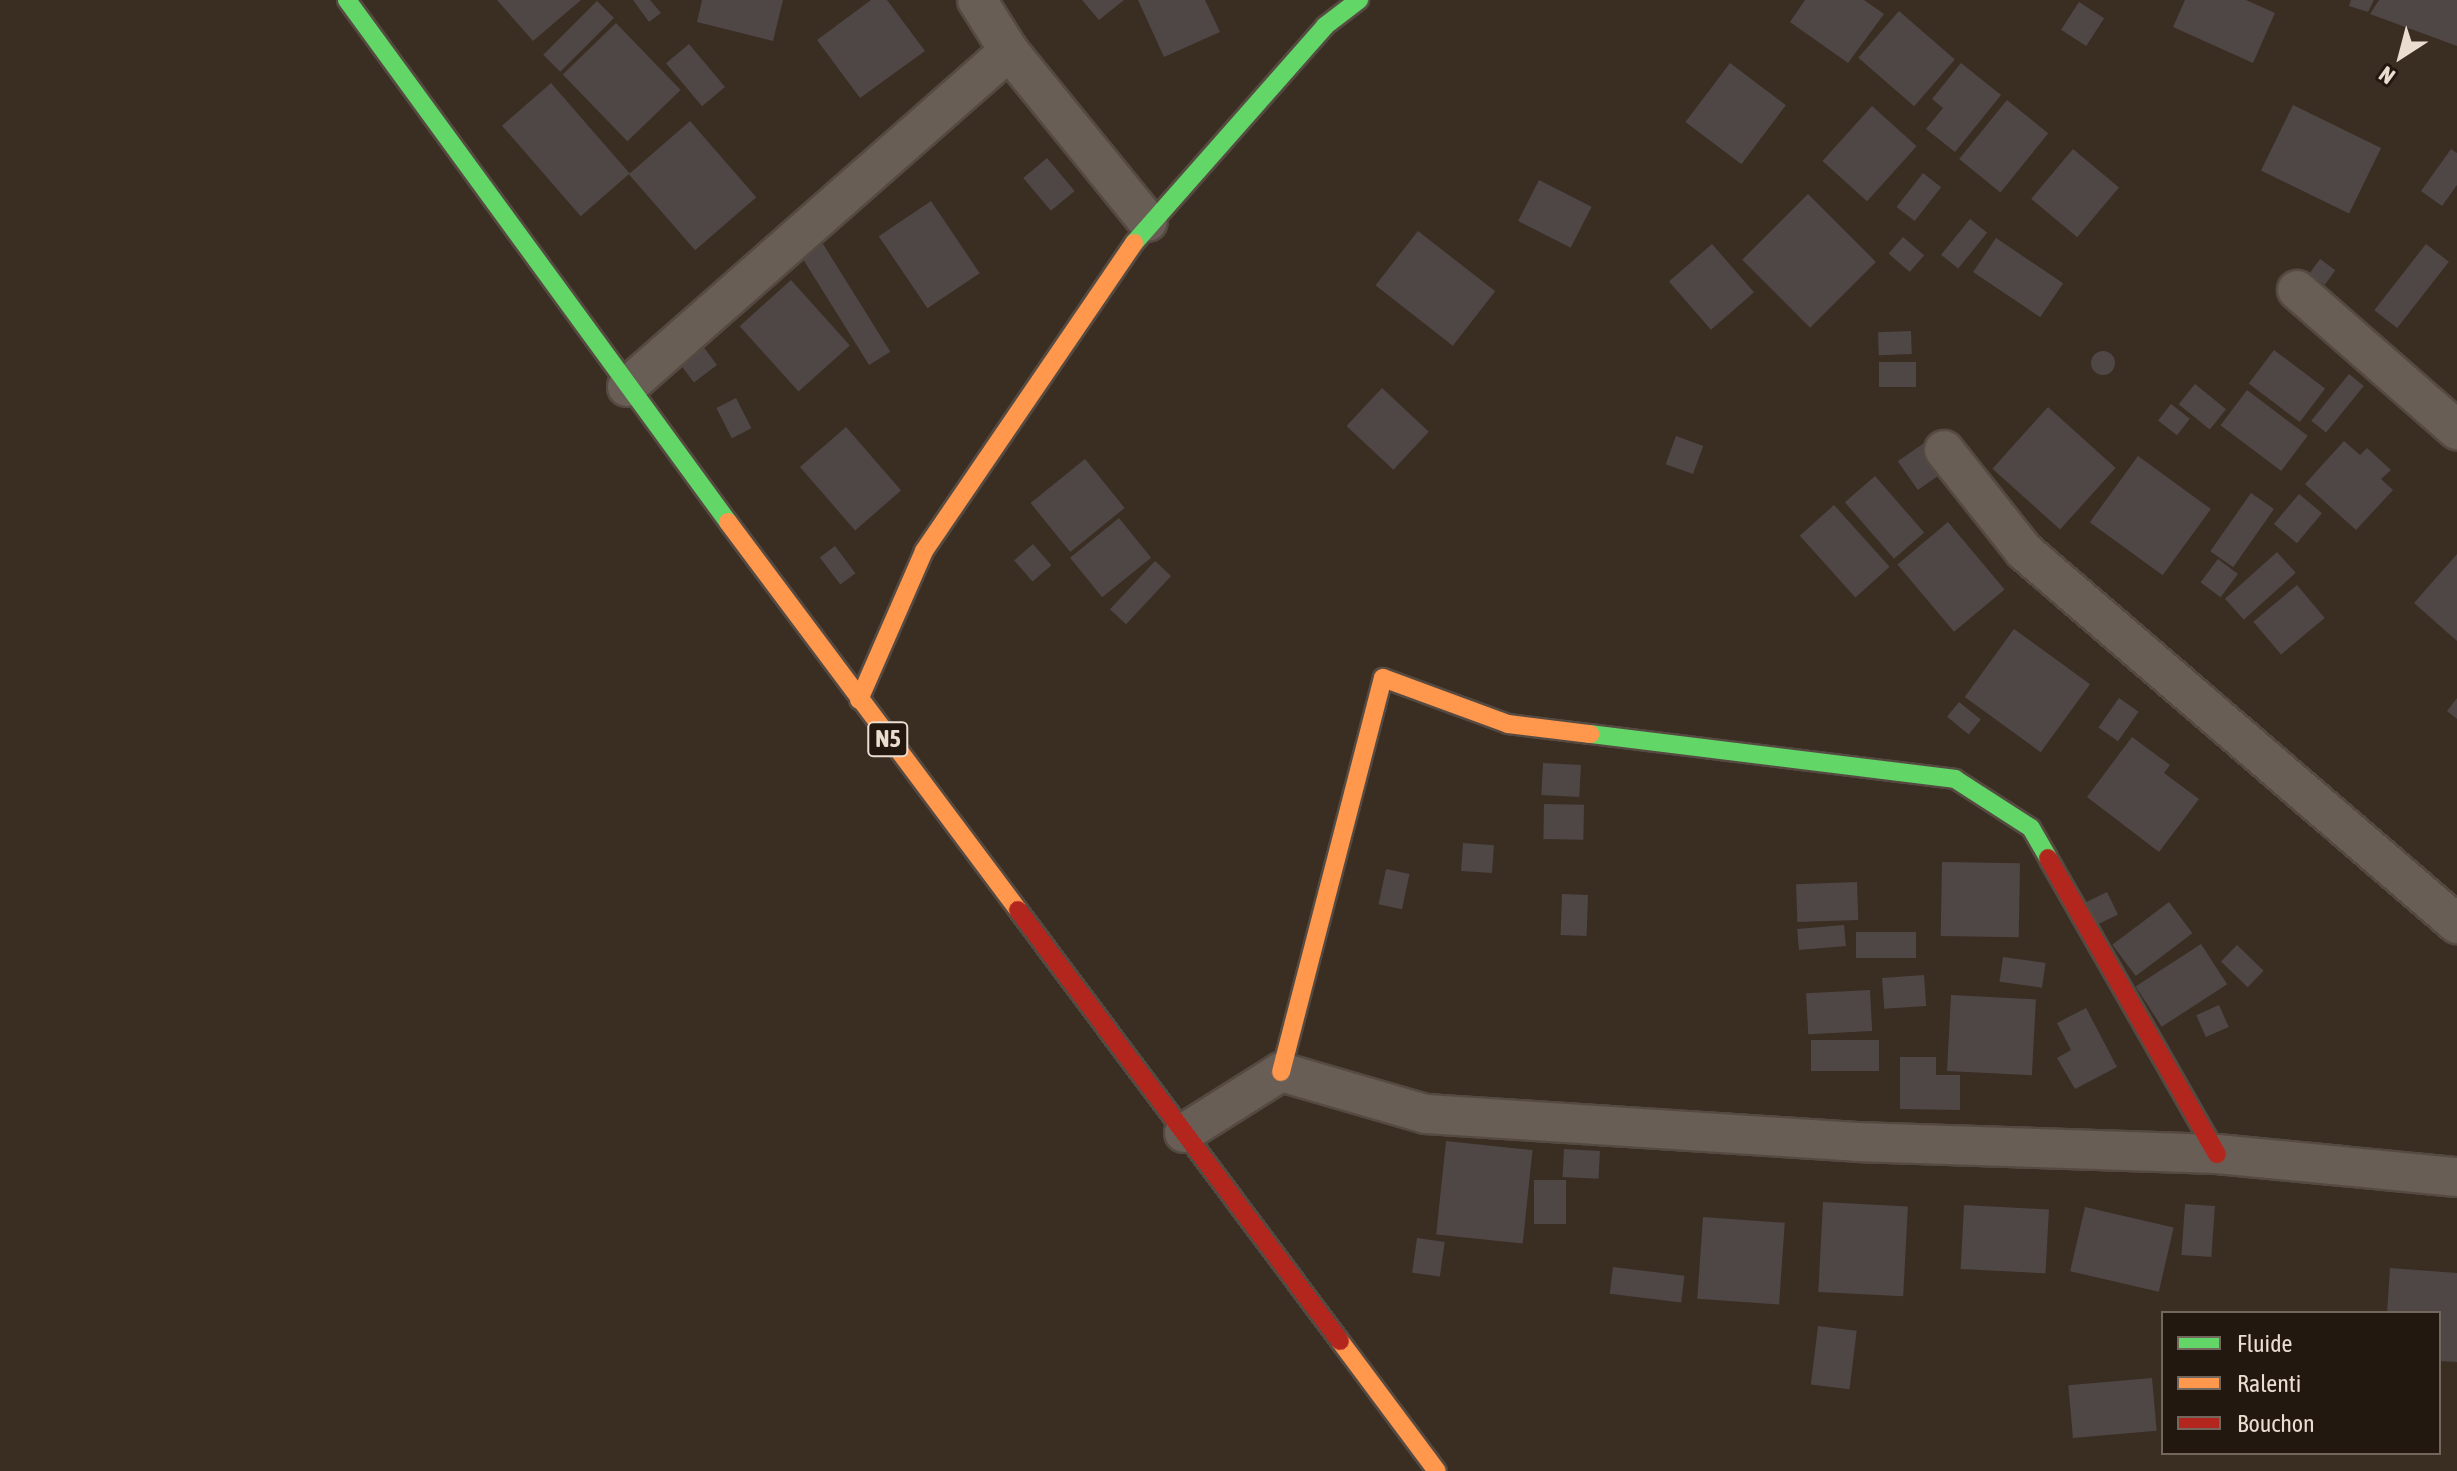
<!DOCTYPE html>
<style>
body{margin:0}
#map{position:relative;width:2457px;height:1471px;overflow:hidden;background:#3a2e23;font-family:"Asap Condensed",sans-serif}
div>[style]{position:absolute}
.building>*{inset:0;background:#4f4646;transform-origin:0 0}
.round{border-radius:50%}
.roads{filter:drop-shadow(2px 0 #554a41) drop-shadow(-2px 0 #554a41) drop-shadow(0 2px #554a41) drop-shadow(0 -2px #554a41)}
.street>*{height:38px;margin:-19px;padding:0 19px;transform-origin:19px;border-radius:19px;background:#685e56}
.fast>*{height:18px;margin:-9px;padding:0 9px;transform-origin:9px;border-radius:9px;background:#63d668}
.slow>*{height:18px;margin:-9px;padding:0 9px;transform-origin:9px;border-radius:9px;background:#ff974d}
.jam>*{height:18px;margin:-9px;padding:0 9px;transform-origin:9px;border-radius:9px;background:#b3261e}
span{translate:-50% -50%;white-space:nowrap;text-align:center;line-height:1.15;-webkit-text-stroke:8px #22180f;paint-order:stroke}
.shield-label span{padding:2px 6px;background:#22180f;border:2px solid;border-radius:6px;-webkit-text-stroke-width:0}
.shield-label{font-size:24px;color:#ecddd1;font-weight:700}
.legend{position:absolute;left:2161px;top:1311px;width:280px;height:144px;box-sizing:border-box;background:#22180f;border:2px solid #73675d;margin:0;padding:10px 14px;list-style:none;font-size:24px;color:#ecddd1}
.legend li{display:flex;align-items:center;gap:16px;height:40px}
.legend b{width:40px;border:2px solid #73675d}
.north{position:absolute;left:2361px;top:16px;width:80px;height:80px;-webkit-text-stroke:6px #22180f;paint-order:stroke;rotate:216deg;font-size:22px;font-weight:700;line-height:32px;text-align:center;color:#ecddd1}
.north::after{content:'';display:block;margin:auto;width:28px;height:36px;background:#ecddd1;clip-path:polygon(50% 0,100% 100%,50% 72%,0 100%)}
</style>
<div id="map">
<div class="building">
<div style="clip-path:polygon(497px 0,581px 0,533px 41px)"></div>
<div style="clip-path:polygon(633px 0,650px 0,661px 13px,649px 22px)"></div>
<div style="clip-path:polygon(702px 0,783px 0,773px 41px,697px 22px)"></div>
<div style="clip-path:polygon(871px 0,887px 0,925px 51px,860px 98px,817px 40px)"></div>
<div style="clip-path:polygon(1082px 0,1124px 0,1099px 20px)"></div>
<div style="clip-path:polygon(1138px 0,1205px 0,1220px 32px,1164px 57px)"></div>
<div style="clip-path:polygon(1805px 0,1864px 0,1884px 14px,1848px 63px,1790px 22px)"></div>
<div style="clip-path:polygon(2185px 0,2246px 0,2275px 13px,2253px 63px,2173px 27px)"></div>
<div style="clip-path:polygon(2351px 0,2374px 0,2368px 12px,2349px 6px)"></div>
<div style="clip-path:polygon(2379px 0,2457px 0,2457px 46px,2370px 14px)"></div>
<div style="left:597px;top:1px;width:24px;height:76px;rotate:45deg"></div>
<div style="left:2079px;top:2px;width:30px;height:33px;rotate:33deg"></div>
<div style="left:1899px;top:11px;width:74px;height:62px;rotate:41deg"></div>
<div style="left:616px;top:23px;width:93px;height:74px;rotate:46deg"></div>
<div style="left:689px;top:44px;width:56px;height:30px;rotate:50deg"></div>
<div style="left:1730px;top:63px;width:70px;height:74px;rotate:37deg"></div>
<div style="clip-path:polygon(1961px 63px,2001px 95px,1955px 152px,1926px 129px,1943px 108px,1932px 99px)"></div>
<div style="left:551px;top:83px;width:120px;height:65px;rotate:49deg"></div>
<div style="left:2007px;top:100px;width:53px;height:76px;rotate:39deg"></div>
<div style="left:2293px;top:105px;width:98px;height:73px;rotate:26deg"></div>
<div style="left:1872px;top:106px;width:60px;height:74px;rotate:42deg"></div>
<div style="left:690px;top:121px;width:101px;height:81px;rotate:49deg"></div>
<div style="left:2073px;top:149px;width:60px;height:65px;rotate:40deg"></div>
<div style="clip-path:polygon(2451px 149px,2457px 153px,2457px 185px,2442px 206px,2421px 191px)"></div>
<div style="left:1047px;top:158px;width:43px;height:31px;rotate:50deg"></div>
<div style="left:1923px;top:173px;width:23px;height:43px;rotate:38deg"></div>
<div style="left:1539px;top:180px;width:59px;height:46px;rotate:27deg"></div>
<div style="left:1808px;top:194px;width:96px;height:93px;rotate:45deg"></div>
<div style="left:931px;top:201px;width:87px;height:63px;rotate:56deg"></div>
<div style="left:1970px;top:219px;width:22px;height:46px;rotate:39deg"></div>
<div style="left:1418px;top:231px;width:98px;height:69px;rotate:38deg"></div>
<div style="left:1903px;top:237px;width:28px;height:22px;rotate:41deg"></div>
<div style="left:1996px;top:238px;width:81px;height:41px;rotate:34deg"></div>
<div style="left:823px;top:244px;width:127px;height:25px;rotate:58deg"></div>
<div style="left:1712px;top:244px;width:64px;height:57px;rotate:49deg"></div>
<div style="left:2426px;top:244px;width:29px;height:84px;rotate:38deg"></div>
<div style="left:2320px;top:259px;width:19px;height:18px;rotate:36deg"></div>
<div style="left:791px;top:280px;width:88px;height:69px;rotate:48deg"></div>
<div style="left:1911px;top:331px;width:23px;height:33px;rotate:88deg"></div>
<div style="left:702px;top:345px;width:25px;height:29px;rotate:53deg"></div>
<div style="left:2274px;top:350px;width:64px;height:42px;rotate:37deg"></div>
<div class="round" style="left:2091px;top:351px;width:24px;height:24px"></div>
<div style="left:1879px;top:362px;width:37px;height:25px"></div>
<div style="left:2349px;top:374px;width:19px;height:60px;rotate:39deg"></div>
<div style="left:2195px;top:384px;width:40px;height:26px;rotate:39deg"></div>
<div style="left:1382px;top:388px;width:64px;height:52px;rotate:43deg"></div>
<div style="left:2247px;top:390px;width:76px;height:44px;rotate:37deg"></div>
<div style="left:736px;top:398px;width:34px;height:22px;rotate:63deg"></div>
<div style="left:2171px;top:404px;width:24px;height:21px;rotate:38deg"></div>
<div style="left:2048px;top:407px;width:91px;height:83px;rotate:42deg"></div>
<div style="left:846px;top:427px;width:84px;height:61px;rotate:49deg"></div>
<div style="left:1676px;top:436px;width:29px;height:30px;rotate:20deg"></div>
<div style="clip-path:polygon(2344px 441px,2360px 455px,2367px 448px,2391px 470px,2381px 479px,2393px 490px,2356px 530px,2305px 484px)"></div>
<div style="left:1924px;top:443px;width:35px;height:32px;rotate:55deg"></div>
<div style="left:2138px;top:456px;width:90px;height:82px;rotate:36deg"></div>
<div style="left:1085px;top:459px;width:63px;height:70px;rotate:51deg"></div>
<div style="left:1875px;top:476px;width:75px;height:40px;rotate:49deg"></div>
<div style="left:2251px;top:493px;width:28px;height:71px;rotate:35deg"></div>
<div style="left:2299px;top:494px;width:30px;height:39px;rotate:40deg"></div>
<div style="left:1834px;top:505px;width:83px;height:46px;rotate:48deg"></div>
<div style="left:1119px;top:518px;width:51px;height:63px;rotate:51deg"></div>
<div style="left:1948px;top:522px;width:88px;height:66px;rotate:50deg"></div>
<div style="left:1033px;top:544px;width:28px;height:25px;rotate:49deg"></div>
<div style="left:835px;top:546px;width:34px;height:19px;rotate:53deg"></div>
<div style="left:2277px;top:552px;width:28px;height:70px;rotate:48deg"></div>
<div style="clip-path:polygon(2457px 554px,2457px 641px,2414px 603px)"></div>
<div style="left:2218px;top:559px;width:25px;height:29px;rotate:37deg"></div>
<div style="left:1155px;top:561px;width:22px;height:66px;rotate:43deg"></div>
<div style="left:2297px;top:585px;width:43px;height:57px;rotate:50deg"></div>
<div style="left:2014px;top:629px;width:94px;height:84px;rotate:36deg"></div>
<div style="left:2119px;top:698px;width:24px;height:36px;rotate:35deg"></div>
<div style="clip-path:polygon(2457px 698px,2457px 719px,2447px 711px)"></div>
<div style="left:1959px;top:702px;width:28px;height:19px;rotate:39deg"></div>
<div style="clip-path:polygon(2132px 737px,2170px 765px,2164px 773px,2199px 799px,2159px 852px,2087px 797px)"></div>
<div style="left:1543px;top:763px;width:38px;height:32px;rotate:3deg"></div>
<div style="left:1544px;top:804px;width:40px;height:35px;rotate:1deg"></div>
<div style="left:1463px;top:843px;width:31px;height:28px;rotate:4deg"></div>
<div style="left:1942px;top:862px;width:78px;height:74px;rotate:1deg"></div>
<div style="left:1386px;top:869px;width:24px;height:36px;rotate:12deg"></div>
<div style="left:1857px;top:882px;width:38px;height:61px;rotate:88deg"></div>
<div style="left:2107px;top:892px;width:25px;height:24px;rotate:64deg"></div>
<div style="left:1562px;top:894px;width:26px;height:41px;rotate:2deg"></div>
<div style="left:2169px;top:902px;width:39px;height:71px;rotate:53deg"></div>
<div style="left:1844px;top:925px;width:21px;height:47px;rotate:85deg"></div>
<div style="left:1856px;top:932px;width:60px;height:26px"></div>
<div style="left:2201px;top:944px;width:48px;height:78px;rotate:57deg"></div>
<div style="left:2237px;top:945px;width:37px;height:23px;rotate:44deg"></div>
<div style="left:2003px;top:957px;width:43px;height:25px;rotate:8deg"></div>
<div style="left:1924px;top:975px;width:31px;height:42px;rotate:86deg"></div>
<div style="left:1870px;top:990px;width:41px;height:64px;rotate:87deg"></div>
<div style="left:1951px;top:995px;width:85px;height:76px;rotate:3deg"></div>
<div style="left:2219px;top:1005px;width:24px;height:25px;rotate:66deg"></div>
<div style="clip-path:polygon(2086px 1008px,2117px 1067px,2075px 1089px,2057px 1058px,2071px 1050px,2057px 1023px)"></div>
<div style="left:1879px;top:1040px;width:31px;height:68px;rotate:90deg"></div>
<div style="clip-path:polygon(1900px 1057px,1936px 1057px,1936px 1075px,1960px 1075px,1960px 1110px,1900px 1109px)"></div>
<div style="left:1446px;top:1141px;width:87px;height:94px;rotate:6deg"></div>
<div style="left:1564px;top:1149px;width:36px;height:28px;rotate:3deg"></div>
<div style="left:1534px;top:1180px;width:32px;height:44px"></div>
<div style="left:1823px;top:1202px;width:85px;height:90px;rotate:3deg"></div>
<div style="left:2185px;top:1204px;width:30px;height:51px;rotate:4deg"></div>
<div style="left:1964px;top:1205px;width:85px;height:64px;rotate:3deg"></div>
<div style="left:2085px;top:1207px;width:91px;height:66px;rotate:13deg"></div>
<div style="left:1703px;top:1217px;width:82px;height:82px;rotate:4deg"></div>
<div style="left:1417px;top:1238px;width:28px;height:35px;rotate:8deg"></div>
<div style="left:1613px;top:1267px;width:72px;height:27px;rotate:7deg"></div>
<div style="clip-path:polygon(2390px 1268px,2457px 1273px,2457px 1362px,2439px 1361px,2439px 1313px,2387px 1313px)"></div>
<div style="left:1818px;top:1326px;width:39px;height:59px;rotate:7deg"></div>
<div style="left:2152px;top:1378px;width:53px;height:84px;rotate:85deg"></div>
</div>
<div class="roads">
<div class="street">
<div style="left:1009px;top:51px;width:220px;rotate:50.9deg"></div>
<div style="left:2297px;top:290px;width:213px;rotate:41.2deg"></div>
<div style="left:627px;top:387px;width:509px;rotate:-41.33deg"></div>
<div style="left:1009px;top:51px;width:60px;rotate:-122.1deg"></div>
<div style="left:1944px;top:450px;width:129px;rotate:51.6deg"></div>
<div style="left:2024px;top:551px;width:572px;rotate:40.74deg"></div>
<div style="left:1184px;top:1133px;width:115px;rotate:-32.2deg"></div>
<div style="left:1281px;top:1072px;width:151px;rotate:16.2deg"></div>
<div style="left:1426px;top:1114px;width:432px;rotate:3.7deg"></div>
<div style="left:1857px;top:1142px;width:360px;rotate:1.9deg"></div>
<div style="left:2217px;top:1154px;width:241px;rotate:5.5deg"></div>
</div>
<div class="fast">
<div style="left:347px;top:0;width:646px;rotate:53.87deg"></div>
<div style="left:1134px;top:243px;width:289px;rotate:-48.6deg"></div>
<div style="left:1325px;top:26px;width:43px;rotate:-37.4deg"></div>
<div style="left:1590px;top:734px;width:368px;rotate:7deg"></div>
<div style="left:1955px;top:779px;width:90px;rotate:32.8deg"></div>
<div style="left:2031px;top:828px;width:34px;rotate:60deg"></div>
</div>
<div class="slow">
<div style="left:728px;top:522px;width:484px;rotate:53.2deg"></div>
<div style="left:859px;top:700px;width:163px;rotate:-66.4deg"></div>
<div style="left:924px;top:551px;width:373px;rotate:-55.7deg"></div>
<div style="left:1281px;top:1072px;width:407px;rotate:-75.5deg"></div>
<div style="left:1383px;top:678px;width:133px;rotate:20.2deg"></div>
<div style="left:1508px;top:724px;width:83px;rotate:7deg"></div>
<div style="left:1340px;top:1341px;width:162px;rotate:53.3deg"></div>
</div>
<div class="jam">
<div style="left:2048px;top:858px;width:341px;rotate:60.3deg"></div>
<div style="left:1018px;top:910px;width:538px;rotate:53.24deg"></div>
</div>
</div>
<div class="shield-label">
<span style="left:888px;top:739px">N5</span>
</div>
<ul class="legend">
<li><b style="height:10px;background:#63d668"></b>Fluide</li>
<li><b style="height:10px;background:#ff974d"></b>Ralenti</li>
<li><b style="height:10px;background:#b3261e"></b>Bouchon</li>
</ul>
<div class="north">N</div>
</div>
